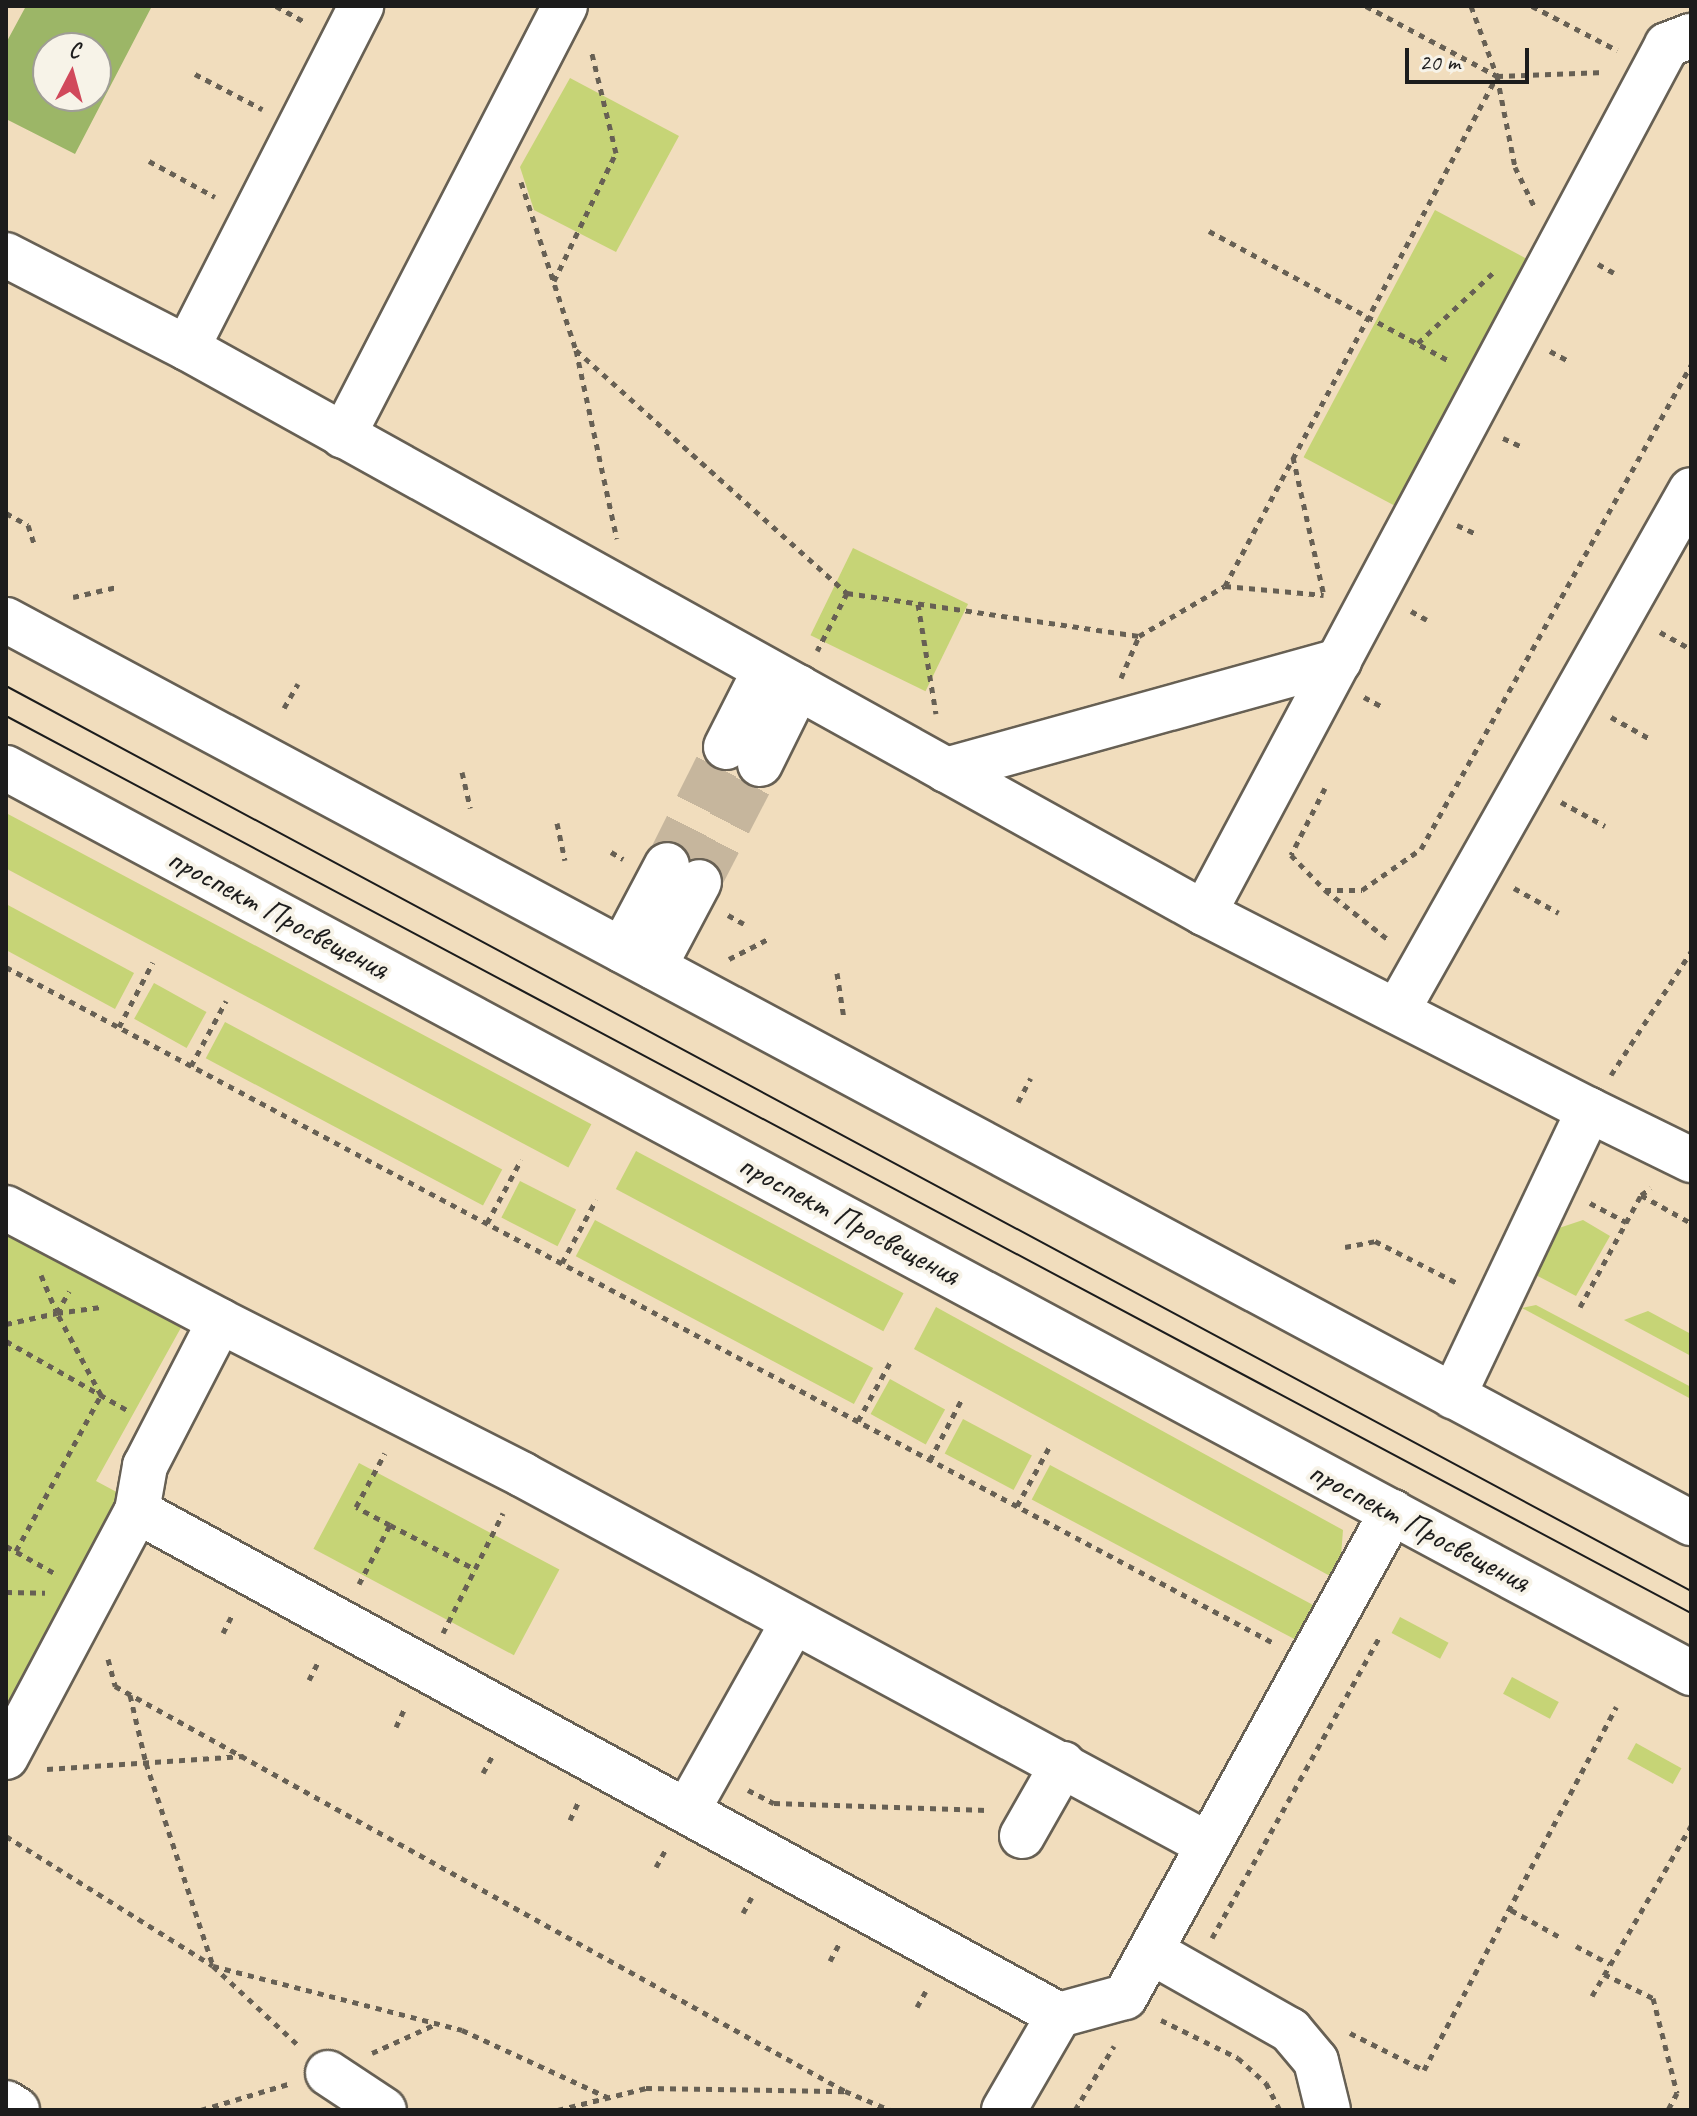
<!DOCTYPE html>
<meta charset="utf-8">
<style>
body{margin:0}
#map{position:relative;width:1697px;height:2116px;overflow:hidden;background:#f1ddbd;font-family:Caveat,sans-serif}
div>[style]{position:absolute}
.green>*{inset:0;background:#c6d476;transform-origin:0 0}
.forest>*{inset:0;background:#9cb667}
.minor-tunnel>*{height:44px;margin-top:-22px;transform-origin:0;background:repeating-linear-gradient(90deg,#c6b69d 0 44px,transparent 0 66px)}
.path>*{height:5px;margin-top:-2.5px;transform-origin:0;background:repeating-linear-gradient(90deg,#676054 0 6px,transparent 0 12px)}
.roads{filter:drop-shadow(2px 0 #676054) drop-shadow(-2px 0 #676054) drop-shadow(0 2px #676054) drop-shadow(0 -2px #676054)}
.minor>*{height:44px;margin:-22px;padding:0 22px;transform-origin:22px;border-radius:22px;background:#fff}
.major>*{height:44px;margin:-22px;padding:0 22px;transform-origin:22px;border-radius:22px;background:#fff}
.tram>*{height:2px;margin:-1px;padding:0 1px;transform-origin:1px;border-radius:1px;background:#1c1c1c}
span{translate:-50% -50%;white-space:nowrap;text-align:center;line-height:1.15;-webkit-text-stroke:8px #f7f3e8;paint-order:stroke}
.street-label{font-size:32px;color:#1c1c1c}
.frame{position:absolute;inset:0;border:8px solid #1c1c1c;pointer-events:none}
.north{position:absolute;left:32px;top:32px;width:80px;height:80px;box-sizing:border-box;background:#f7f3e8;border:2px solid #9f9d96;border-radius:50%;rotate:6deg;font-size:22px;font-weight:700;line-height:32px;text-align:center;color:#1c1c1c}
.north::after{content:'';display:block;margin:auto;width:28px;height:36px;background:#d1495b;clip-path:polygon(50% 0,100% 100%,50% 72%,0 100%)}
.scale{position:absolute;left:1405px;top:48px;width:124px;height:36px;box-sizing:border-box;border:4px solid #1c1c1c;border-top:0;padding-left:10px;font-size:24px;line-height:28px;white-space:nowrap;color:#1c1c1c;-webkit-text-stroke:6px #f7f3e8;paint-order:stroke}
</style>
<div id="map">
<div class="green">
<div style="clip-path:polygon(570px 78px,679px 136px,616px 252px,534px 210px,520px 167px)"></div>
<div style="left:1435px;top:210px;width:106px;height:280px;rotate:28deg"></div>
<div style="left:853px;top:548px;width:128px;height:97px;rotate:26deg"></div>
<div style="left:6px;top:813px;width:663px;height:49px;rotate:28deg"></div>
<div style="clip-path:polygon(6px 904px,134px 973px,115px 1009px,6px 950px)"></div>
<div style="left:154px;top:983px;width:60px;height:41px;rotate:29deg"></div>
<div style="left:225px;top:1022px;width:314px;height:41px;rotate:28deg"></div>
<div style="left:636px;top:1151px;width:303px;height:43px;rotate:28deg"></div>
<div style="left:520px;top:1181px;width:63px;height:41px;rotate:27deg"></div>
<div style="left:595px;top:1220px;width:315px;height:41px;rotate:28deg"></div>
<div style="clip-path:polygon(1583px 1220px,1610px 1236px,1576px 1296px,1530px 1272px,1553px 1230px)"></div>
<div style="clip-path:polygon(6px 1226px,183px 1324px,96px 1481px,126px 1497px,6px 1729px)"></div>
<div style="clip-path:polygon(1536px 1305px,1691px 1387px,1691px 1399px,1522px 1308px)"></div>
<div style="clip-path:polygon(936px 1307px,1343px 1530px,1341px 1556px,1330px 1576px,914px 1349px)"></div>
<div style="clip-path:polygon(1648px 1311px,1691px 1334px,1691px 1356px,1624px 1320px)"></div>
<div style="left:890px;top:1379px;width:63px;height:40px;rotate:29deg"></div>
<div style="left:963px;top:1419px;width:78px;height:39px;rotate:28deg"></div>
<div style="left:359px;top:1463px;width:227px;height:97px;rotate:28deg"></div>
<div style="left:1050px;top:1465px;width:298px;height:39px;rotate:28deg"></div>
<div style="left:1400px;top:1617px;width:55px;height:18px;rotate:28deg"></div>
<div style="left:1512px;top:1677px;width:53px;height:19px;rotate:28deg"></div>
<div style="left:1636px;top:1743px;width:52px;height:18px;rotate:29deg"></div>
</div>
<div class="forest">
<div style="clip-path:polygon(evenodd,26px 6px,152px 6px,75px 154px,6px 119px,6px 43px,26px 6px,48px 48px,96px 48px,96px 96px,48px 96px,48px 48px)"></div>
</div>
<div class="minor-tunnel">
<div style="left:667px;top:865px;width:132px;rotate:-63.4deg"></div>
<div style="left:699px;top:882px;width:133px;rotate:-62.7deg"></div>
</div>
<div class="path">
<div style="left:276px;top:6px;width:35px;rotate:29deg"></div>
<div style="left:1366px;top:6px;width:149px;rotate:28.1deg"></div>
<div style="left:1497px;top:76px;width:108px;rotate:-2.1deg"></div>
<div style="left:1471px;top:6px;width:75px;rotate:69.6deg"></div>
<div style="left:1497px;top:76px;width:93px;rotate:78.8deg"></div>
<div style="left:1515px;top:167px;width:43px;rotate:64deg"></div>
<div style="left:1532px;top:6px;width:96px;rotate:27.4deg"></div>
<div style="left:195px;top:74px;width:76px;rotate:27.6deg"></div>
<div style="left:149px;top:161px;width:75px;rotate:28.6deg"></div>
<div style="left:521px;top:182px;width:177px;rotate:71.9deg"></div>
<div style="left:576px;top:350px;width:193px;rotate:77.8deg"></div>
<div style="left:1209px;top:231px;width:275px;rotate:28.4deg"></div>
<div style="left:1598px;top:264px;width:18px;rotate:29deg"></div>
<div style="left:554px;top:281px;width:142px;rotate:-64.2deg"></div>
<div style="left:616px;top:153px;width:106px;rotate:-103.6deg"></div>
<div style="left:1418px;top:343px;width:105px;rotate:-43.1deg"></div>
<div style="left:576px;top:350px;width:364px;rotate:41.9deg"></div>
<div style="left:847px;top:593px;width:65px;rotate:117.3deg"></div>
<div style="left:1550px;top:351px;width:19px;rotate:28deg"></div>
<div style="left:1503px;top:438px;width:19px;rotate:25deg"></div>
<div style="left:1293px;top:457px;width:142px;rotate:77.4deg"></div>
<div style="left:6px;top:513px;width:25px;rotate:29deg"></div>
<div style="left:28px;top:525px;width:19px;rotate:72deg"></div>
<div style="left:1457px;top:525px;width:19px;rotate:25deg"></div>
<div style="left:1225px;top:586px;width:99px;rotate:5.2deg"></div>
<div style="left:847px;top:593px;width:295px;rotate:8.4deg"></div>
<div style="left:73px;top:597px;width:45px;rotate:-12.8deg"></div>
<div style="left:918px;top:604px;width:111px;rotate:80.7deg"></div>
<div style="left:1411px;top:611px;width:18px;rotate:29deg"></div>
<div style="left:1660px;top:632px;width:35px;rotate:29deg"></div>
<div style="left:1121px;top:678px;width:46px;rotate:-66.8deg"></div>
<div style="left:1139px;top:636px;width:99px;rotate:-30.2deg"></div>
<div style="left:1225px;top:586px;width:578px;rotate:-61.93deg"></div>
<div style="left:1364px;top:697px;width:19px;rotate:28deg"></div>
<div style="left:284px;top:708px;width:28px;rotate:-60deg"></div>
<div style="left:1611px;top:717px;width:47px;rotate:29.3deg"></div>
<div style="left:462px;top:772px;width:37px;rotate:77deg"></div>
<div style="left:1325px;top:788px;width:75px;rotate:116.9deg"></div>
<div style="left:1291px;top:855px;width:49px;rotate:45.8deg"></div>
<div style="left:1325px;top:890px;width:83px;rotate:38.1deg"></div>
<div style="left:1561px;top:802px;width:50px;rotate:28.6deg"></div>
<div style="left:557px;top:823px;width:38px;rotate:78deg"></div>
<div style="left:611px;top:852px;width:14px;rotate:30deg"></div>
<div style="left:1514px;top:888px;width:51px;rotate:29.1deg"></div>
<div style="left:1325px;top:890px;width:37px"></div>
<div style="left:1362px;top:890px;width:72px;rotate:-34.8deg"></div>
<div style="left:1421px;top:849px;width:554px;rotate:-60.84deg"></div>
<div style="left:728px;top:915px;width:18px;rotate:29deg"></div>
<div style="left:729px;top:959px;width:46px;rotate:-27.1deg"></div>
<div style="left:6px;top:967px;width:1435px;rotate:28.07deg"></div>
<div style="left:837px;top:973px;width:47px;rotate:81.3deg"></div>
<div style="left:119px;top:1027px;width:73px;rotate:-62.4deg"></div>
<div style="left:191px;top:1066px;width:74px;rotate:-61.7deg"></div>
<div style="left:1611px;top:1075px;width:147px;rotate:-57deg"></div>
<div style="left:1018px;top:1102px;width:27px;rotate:-62deg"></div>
<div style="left:1641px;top:1195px;width:57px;rotate:29.2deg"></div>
<div style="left:1590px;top:1203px;width:41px;rotate:27.8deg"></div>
<div style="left:487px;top:1223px;width:72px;rotate:-61.6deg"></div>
<div style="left:1345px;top:1247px;width:31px;rotate:-11deg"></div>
<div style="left:1375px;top:1241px;width:94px;rotate:27.1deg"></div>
<div style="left:562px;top:1263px;width:72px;rotate:-61.6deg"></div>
<div style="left:41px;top:1275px;width:41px;rotate:67.2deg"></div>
<div style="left:57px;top:1313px;width:25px;rotate:-61deg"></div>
<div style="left:1580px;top:1307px;width:128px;rotate:-61.4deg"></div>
<div style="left:1641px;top:1195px;width:12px;rotate:-35deg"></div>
<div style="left:6px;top:1324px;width:52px;rotate:-12.2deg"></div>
<div style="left:6px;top:1341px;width:139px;rotate:29.7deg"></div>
<div style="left:858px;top:1421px;width:71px;rotate:-61.3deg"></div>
<div style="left:930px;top:1460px;width:71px;rotate:-62.4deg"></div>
<div style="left:1017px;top:1506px;width:71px;rotate:-61.3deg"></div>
<div style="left:390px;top:1525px;width:96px;rotate:27.4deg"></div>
<div style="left:6px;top:1546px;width:57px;rotate:29.2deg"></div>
<div style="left:16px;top:1551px;width:178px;rotate:-61.4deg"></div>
<div style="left:101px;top:1395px;width:93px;rotate:-118.2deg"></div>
<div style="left:57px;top:1313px;width:44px;rotate:-7.8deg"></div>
<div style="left:359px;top:1584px;width:67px;rotate:-62.3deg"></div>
<div style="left:390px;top:1525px;width:38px;rotate:-152deg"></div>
<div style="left:356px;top:1507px;width:61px;rotate:-61.8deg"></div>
<div style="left:6px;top:1592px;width:39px;rotate:1deg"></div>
<div style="left:223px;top:1633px;width:22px;rotate:-63deg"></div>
<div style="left:443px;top:1633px;width:134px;rotate:-63.4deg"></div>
<div style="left:108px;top:1659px;width:28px;rotate:75deg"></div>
<div style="left:115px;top:1686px;width:835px;rotate:29.02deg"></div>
<div style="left:309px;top:1680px;width:22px;rotate:-63deg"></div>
<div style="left:130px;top:1695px;width:70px;rotate:76.8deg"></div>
<div style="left:146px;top:1763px;width:214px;rotate:71.7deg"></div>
<div style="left:213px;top:1966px;width:257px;rotate:14.4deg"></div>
<div style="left:462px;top:2030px;width:160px;rotate:24.8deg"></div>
<div style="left:396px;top:1727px;width:23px;rotate:-65deg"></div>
<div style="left:47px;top:1769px;width:197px;rotate:-3.8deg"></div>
<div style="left:483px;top:1773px;width:23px;rotate:-61deg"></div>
<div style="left:748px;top:1790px;width:29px;rotate:27deg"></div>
<div style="left:774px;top:1803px;width:213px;rotate:1.9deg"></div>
<div style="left:570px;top:1820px;width:23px;rotate:-65deg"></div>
<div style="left:6px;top:1836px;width:244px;rotate:32.1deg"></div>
<div style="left:213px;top:1966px;width:116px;rotate:42.9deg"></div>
<div style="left:656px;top:1867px;width:23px;rotate:-61deg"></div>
<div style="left:1511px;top:1910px;width:56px;rotate:28.9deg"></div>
<div style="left:743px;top:1913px;width:18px;rotate:-61deg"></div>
<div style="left:1212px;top:1938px;width:343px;rotate:-60.9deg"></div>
<div style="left:1576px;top:1946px;width:38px;rotate:28deg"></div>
<div style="left:830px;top:1961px;width:19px;rotate:-62deg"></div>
<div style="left:1604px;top:1974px;width:55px;rotate:26.1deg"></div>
<div style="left:1653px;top:1998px;width:98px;rotate:75.8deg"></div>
<div style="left:1677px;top:2093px;width:19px;rotate:118deg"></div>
<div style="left:1592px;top:1996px;width:197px;rotate:-59.8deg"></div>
<div style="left:917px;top:2007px;width:18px;rotate:-61deg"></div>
<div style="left:1161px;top:2020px;width:86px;rotate:26.3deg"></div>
<div style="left:1238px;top:2058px;width:38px;rotate:42deg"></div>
<div style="left:1266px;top:2083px;width:30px;rotate:63deg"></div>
<div style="left:1350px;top:2033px;width:83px;rotate:26.6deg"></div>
<div style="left:1424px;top:2070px;width:411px;rotate:-62.1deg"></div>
<div style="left:372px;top:2053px;width:70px;rotate:-24.4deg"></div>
<div style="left:201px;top:2110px;width:91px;rotate:-16.6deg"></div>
<div style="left:558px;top:2110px;width:91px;rotate:-14deg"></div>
<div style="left:646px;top:2088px;width:199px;rotate:0.9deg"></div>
<div style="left:845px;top:2091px;width:49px;rotate:22.9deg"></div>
<div style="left:1075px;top:2110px;width:75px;rotate:-58.6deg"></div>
</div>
<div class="roads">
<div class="minor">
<div style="left:6px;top:255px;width:203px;rotate:27.2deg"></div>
<div style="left:187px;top:348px;width:1163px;rotate:29.05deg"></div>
<div style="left:1204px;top:913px;width:432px;rotate:27.1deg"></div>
<div style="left:1589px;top:1110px;width:317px;rotate:115.4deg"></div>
<div style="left:187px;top:348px;width:384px;rotate:-63deg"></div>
<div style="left:343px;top:436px;width:484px;rotate:-62.7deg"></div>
<div style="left:726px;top:747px;width:86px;rotate:-63.1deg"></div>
<div style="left:760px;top:764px;width:86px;rotate:-63.7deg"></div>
<div style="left:946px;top:770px;width:408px;rotate:-15.5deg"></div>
<div style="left:1204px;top:913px;width:984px;rotate:-61.92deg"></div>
<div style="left:1667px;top:45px;width:26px;rotate:-21deg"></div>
<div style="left:622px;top:950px;width:96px;rotate:-62.1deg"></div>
<div style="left:654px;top:967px;width:96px;rotate:-62.1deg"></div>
<div style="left:1397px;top:1011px;width:598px;rotate:-60.56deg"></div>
<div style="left:1589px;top:1110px;width:114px;rotate:26.1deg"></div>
<div style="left:6px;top:1208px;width:242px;rotate:27.8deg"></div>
<div style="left:137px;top:1511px;width:1051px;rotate:28.66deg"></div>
<div style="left:6px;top:1757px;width:279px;rotate:-62deg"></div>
<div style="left:137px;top:1511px;width:46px;rotate:-79.9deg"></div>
<div style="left:145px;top:1466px;width:163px;rotate:-62.7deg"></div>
<div style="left:220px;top:1321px;width:340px;rotate:26.9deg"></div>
<div style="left:523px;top:1475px;width:779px;rotate:28.34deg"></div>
<div style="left:687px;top:1811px;width:217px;rotate:-60.7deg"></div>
<div style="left:1022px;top:1836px;width:83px;rotate:-60.3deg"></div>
<div style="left:1152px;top:1952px;width:159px;rotate:29.5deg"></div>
<div style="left:1290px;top:2030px;width:40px;rotate:50deg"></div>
<div style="left:1316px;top:2061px;width:50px;rotate:76.2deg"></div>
<div style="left:328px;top:2073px;width:67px;rotate:33.5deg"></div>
<div style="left:6px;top:2103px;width:13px;rotate:32deg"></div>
<div style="left:1004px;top:2110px;width:110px;rotate:-59.9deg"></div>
<div style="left:1059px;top:2015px;width:68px;rotate:-15.3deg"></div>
<div style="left:1125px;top:1997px;width:554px;rotate:-61.17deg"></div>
</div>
<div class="major">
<div style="left:6px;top:620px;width:1912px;rotate:28.19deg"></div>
<div style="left:6px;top:768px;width:1913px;rotate:28.24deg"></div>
</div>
</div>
<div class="tram">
<div style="left:6px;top:686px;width:1913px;rotate:28.24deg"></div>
<div style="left:6px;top:716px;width:1909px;rotate:28.03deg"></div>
</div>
<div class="street-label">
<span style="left:278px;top:914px;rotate:28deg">проспект Просвещения</span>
<span style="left:849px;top:1220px;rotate:28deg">проспект Просвещения</span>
<span style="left:1419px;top:1527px;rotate:28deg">проспект Просвещения</span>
</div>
<div class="frame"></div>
<div class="north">С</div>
<div class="scale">20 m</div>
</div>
